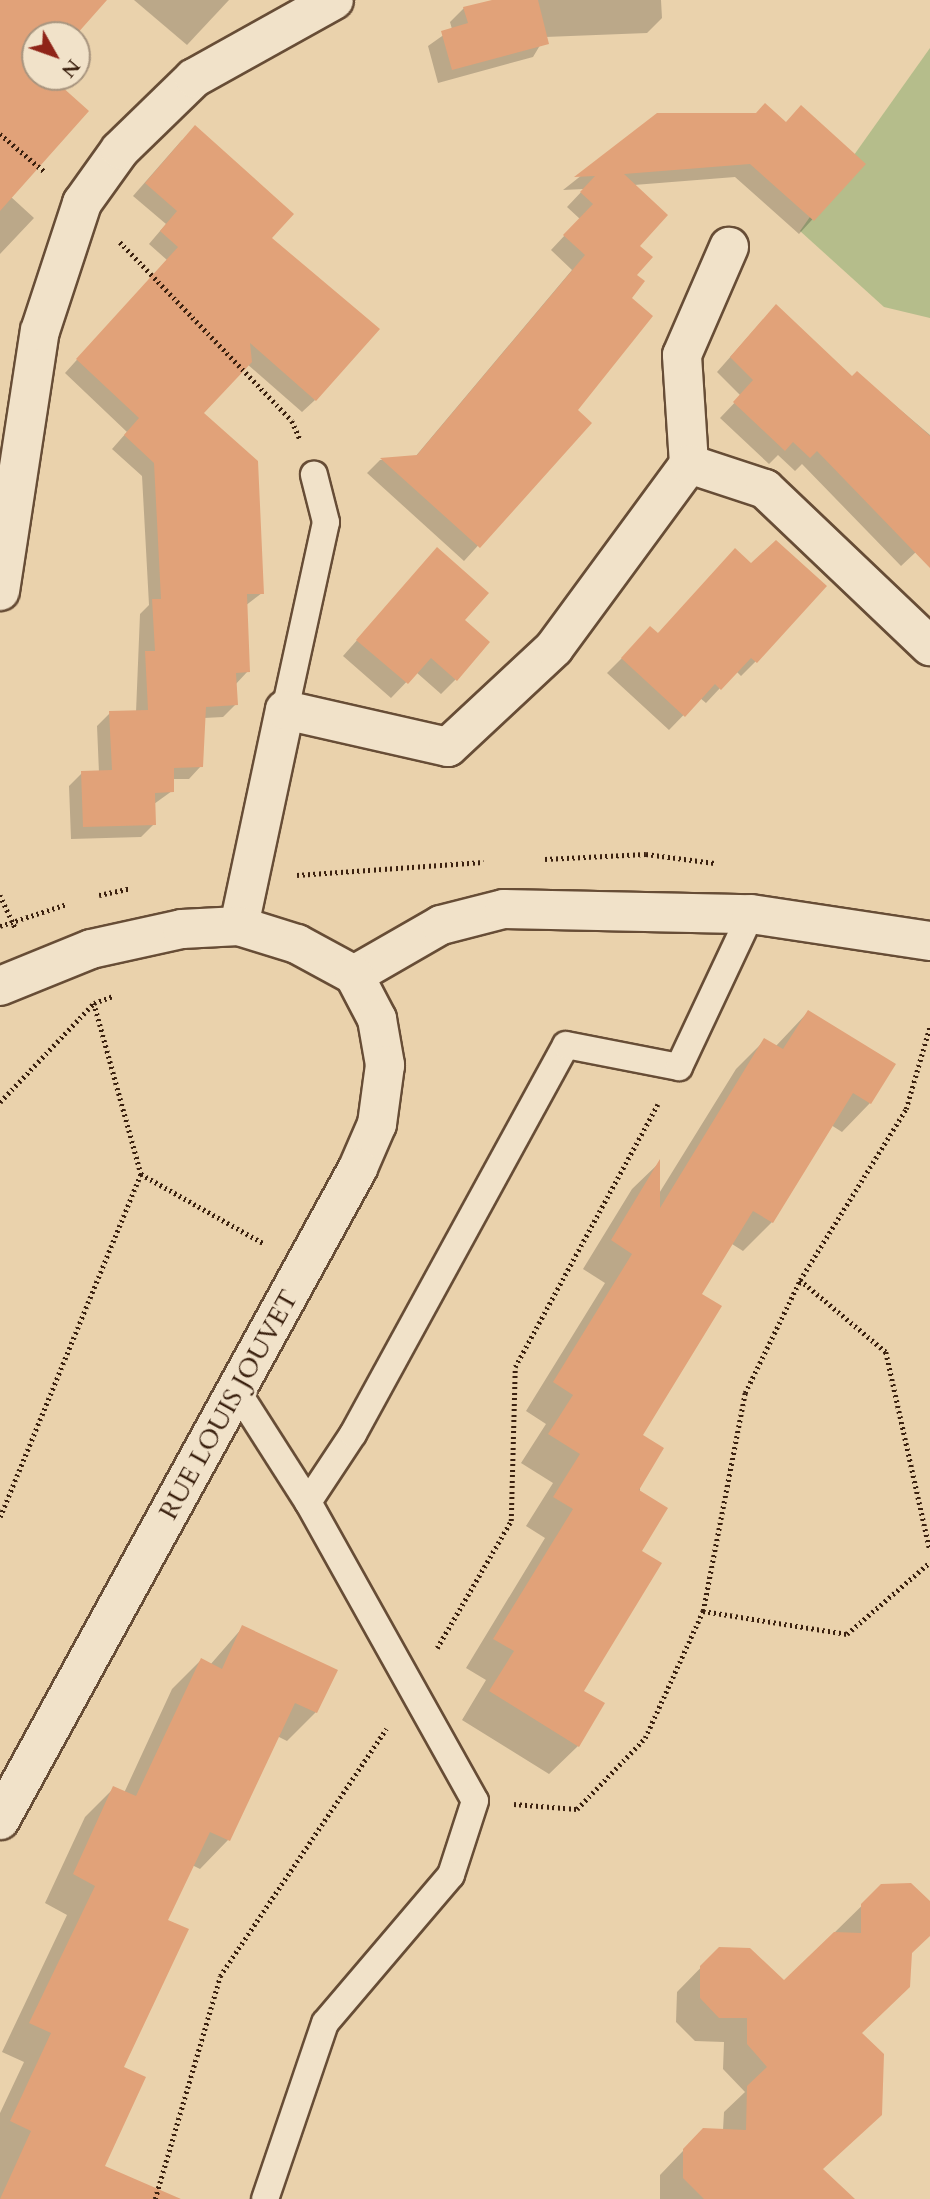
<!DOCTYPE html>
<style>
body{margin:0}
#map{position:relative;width:930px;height:2199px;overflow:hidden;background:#ead2ac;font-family:Cardo,serif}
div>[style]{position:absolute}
.green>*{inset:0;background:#b5bd8b}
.shadow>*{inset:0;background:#0003}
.building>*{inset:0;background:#e1a279}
.path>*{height:4.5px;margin-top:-2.25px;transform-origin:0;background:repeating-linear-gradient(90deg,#3b210f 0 2px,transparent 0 5.5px)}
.roads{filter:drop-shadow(2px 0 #674d36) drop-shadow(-2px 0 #674d36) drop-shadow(0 2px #674d36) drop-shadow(0 -2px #674d36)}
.lane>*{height:26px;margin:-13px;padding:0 13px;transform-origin:13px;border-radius:13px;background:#f1e2c9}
.street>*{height:38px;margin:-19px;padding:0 19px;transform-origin:19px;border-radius:19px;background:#f1e2c9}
span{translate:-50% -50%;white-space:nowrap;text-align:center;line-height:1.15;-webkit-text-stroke:6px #f1e2c9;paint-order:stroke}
.street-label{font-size:26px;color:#3b210f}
.north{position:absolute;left:21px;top:21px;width:70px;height:70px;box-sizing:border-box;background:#f1e2c9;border:2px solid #a8957f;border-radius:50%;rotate:130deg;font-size:19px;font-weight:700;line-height:28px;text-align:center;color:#3b210f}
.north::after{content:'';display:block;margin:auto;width:24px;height:32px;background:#8f2418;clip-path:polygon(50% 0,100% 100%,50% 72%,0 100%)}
</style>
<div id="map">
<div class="green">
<div style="clip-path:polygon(930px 48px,930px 318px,884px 307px,800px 231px)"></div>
</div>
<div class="shadow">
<div style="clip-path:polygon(0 0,105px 0,74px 35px,35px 35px,35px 77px,48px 77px,10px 196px,34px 218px,0 254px)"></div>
<div style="clip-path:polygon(134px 0,229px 0,187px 45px)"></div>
<div style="clip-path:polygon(499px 0,661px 0,662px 18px,647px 33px,545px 37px,533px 57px,438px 83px,428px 46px,452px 29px,450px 22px,464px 8px)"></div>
<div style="clip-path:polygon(658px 115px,785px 123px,863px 164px,799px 234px,735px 177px,634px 185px,634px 275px,575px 410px,589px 423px,464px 561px,367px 473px,380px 460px,415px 457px,572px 270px,551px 250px,580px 219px,567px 207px,584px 189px,563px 190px)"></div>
<div style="clip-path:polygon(182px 140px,270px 239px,315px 400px,302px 412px,247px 364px,201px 413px,262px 593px,245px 606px,248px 671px,235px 685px,236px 704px,223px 717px,204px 718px,201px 766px,189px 779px,172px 779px,172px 791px,154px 804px,154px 824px,141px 837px,71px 839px,69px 786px,82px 773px,99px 773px,97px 726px,110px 713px,136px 712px,140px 614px,149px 605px,142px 476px,112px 449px,127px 432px,65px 373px,167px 260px,149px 244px,166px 224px,133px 196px)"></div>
<div style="clip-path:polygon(762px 321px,852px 378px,857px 373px,930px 435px,930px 563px,917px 551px,901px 566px,802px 464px,795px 471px,778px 455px,769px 464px,720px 418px,741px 396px,717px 372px)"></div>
<div style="clip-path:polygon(437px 550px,462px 620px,456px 679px,441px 694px,416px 672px,391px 698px,343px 656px)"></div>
<div style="clip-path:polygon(750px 565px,756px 661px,741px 676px,736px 671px,706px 703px,700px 698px,669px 730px,607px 673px,651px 629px,657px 634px)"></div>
<div style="clip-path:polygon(808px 1012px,870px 1103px,842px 1132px,831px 1125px,772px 1222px,743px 1251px,732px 1244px,699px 1294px,640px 1435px,640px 1551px,581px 1692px,578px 1746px,549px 1774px,462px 1720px,486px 1680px,466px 1668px,545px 1538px,526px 1526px,553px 1483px,521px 1463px,546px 1424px,526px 1411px,605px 1283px,583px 1269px,632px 1189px,659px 1163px,658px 1195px,736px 1069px,765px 1040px,775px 1047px)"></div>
<div style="clip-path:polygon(243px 1627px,335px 1671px,316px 1712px,287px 1741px,277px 1736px,228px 1840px,200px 1869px,192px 1865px,166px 1921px,121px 2068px,102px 2167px,113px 2199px,0 2199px,0 2113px,24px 2062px,2px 2052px,67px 1915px,45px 1903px,85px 1817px,114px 1788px,124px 1793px,172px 1689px,201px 1660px,210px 1665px)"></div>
<div style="clip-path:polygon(882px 1886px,930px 1903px,910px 1954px,859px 2034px,822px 2170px,841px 2199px,660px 2199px,660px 2175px,704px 2129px,723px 2130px,724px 2112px,745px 2092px,723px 2069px,724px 2042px,695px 2041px,676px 2022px,677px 1992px,720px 1948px,784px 1982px)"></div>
</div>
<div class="building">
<div style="clip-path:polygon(0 0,107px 0,76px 35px,35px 35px,35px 77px,51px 77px,89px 111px,0 211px)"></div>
<div style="clip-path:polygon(492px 0,538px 0,549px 44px,452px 70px,441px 31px,468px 23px,463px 7px)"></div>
<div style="clip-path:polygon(765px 103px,786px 122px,801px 105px,866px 164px,814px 221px,750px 164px,624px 174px,668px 215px,640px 246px,653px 257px,637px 275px,645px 281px,632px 298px,653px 316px,578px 410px,592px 423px,480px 548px,380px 458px,417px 455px,585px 255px,563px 235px,593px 204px,580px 192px,595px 176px,574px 177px,657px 113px,756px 113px)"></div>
<div style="clip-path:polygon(195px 125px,294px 214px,272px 238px,380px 329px,316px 401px,250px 343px,252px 362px,204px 413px,258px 461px,264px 594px,247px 594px,250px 672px,236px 673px,238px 705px,206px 707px,203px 767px,174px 768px,174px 792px,155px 793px,156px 825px,83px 827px,81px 771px,112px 770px,109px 711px,148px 710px,145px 651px,155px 651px,152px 599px,161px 599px,154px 463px,124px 435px,139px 418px,76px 359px,178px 247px,160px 231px,177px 211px,145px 183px)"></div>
<div style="clip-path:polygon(776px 304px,852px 376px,857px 371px,930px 436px,930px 568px,817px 451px,810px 458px,793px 442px,785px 451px,733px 402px,753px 380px,730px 357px)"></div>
<div style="clip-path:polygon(776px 540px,827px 586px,757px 663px,751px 658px,721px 690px,715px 684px,685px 717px,621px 658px,650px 626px,658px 633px,735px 548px,751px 563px)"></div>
<div style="clip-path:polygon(437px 547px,489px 593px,465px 620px,490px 642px,457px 681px,431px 658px,408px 684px,356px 640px)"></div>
<div style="clip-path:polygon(808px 1010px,896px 1064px,871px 1104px,853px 1093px,773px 1223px,753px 1211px,702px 1294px,722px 1306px,643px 1435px,664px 1448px,639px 1490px,668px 1508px,642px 1551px,662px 1563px,584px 1691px,605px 1703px,579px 1747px,489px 1691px,514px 1651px,493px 1639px,573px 1509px,553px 1497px,580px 1454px,548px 1434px,573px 1395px,553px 1382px,632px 1254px,611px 1240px,660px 1159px,660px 1208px,764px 1038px,783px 1049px)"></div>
<div style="clip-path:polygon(242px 1625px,338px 1670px,317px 1713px,295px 1703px,230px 1841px,210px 1832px,168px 1920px,189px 1929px,124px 2067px,146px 2077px,105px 2166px,181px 2199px,0 2199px,31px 2131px,10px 2121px,51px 2033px,29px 2023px,95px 1886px,73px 1874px,113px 1786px,136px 1796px,201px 1658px,222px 1669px)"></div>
<div style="clip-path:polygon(911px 1883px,930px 1901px,930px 1936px,912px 1953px,910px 1987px,862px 2033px,884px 2054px,882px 2115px,823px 2169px,855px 2199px,704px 2199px,683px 2178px,683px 2149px,703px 2128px,746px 2130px,747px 2086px,767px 2067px,747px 2044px,747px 2018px,719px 2018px,700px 1998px,700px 1966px,719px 1947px,750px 1948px,784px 1980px,834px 1932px,861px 1933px,861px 1904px,881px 1884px)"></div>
</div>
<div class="path">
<div style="left:0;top:134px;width:59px;rotate:40.2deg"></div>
<div style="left:120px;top:242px;width:248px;rotate:46.1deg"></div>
<div style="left:292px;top:421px;width:20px;rotate:66deg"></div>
<div style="left:545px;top:859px;width:101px;rotate:-2.8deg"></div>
<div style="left:646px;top:854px;width:69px;rotate:7.5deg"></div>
<div style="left:297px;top:875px;width:187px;rotate:-4deg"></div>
<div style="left:0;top:895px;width:38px;rotate:65deg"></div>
<div style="left:99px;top:895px;width:30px;rotate:-12deg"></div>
<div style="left:0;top:926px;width:71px;rotate:-18.2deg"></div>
<div style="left:94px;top:1003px;width:177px;rotate:74.6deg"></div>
<div style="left:141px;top:1174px;width:140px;rotate:29.5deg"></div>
<div style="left:0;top:1102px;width:137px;rotate:-46.5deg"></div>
<div style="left:94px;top:1003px;width:20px;rotate:-20deg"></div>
<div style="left:800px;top:1280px;width:112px;rotate:39.9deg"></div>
<div style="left:886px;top:1352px;width:203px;rotate:77.5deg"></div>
<div style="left:0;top:1517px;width:371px;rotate:-67.7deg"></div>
<div style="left:703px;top:1611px;width:146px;rotate:9.1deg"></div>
<div style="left:847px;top:1634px;width:110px;rotate:-40.9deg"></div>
<div style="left:437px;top:1648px;width:147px;rotate:-59.8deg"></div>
<div style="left:511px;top:1521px;width:154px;rotate:-88.5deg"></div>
<div style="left:515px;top:1367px;width:299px;rotate:-61.5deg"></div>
<div style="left:514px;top:1804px;width:63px;rotate:4.5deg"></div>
<div style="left:577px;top:1809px;width:98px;rotate:-46.2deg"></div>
<div style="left:645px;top:1738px;width:140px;rotate:-65.5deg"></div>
<div style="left:703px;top:1611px;width:222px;rotate:-79.1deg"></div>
<div style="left:745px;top:1393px;width:126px;rotate:-64deg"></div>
<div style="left:800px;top:1280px;width:201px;rotate:-58.2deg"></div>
<div style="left:906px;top:1109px;width:86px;rotate:-73.9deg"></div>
<div style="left:155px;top:2199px;width:232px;rotate:-73.7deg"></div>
<div style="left:220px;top:1976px;width:298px;rotate:-56.1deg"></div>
</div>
<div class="roads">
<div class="lane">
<div style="left:285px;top:710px;width:192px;rotate:-77.7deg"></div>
<div style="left:326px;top:522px;width:49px;rotate:-104.3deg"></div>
<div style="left:237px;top:1391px;width:132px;rotate:57.4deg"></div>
<div style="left:308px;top:1502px;width:342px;rotate:60.8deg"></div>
<div style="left:475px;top:1801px;width:78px;rotate:108deg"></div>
<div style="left:451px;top:1875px;width:194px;rotate:130.4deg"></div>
<div style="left:325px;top:2023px;width:186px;rotate:108.8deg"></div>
<div style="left:308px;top:1502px;width:82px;rotate:-56.5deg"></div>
<div style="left:353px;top:1434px;width:443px;rotate:-61.3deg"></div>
<div style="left:566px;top:1045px;width:115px;rotate:11deg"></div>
<div style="left:679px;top:1067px;width:169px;rotate:-64.8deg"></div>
</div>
<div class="street">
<div style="left:689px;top:464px;width:109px;rotate:-93.7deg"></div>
<div style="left:682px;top:355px;width:118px;rotate:-66.5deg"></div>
<div style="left:0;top:591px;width:263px;rotate:-81.3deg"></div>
<div style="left:40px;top:331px;width:135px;rotate:-71.8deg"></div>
<div style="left:82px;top:203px;width:65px;rotate:-54.4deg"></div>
<div style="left:120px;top:150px;width:103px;rotate:-44.2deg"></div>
<div style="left:194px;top:78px;width:160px;rotate:-29.1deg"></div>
<div style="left:239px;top:926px;width:221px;rotate:-78deg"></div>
<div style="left:285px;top:710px;width:167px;rotate:12.8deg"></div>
<div style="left:448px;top:747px;width:145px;rotate:-43deg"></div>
<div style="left:554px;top:648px;width:228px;rotate:-53.7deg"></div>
<div style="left:689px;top:464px;width:80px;rotate:18.2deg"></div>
<div style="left:765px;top:489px;width:228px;rotate:43.6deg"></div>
<div style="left:354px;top:975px;width:100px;rotate:-29.9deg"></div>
<div style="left:441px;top:925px;width:65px;rotate:-14.3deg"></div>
<div style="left:504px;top:909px;width:247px;rotate:1.2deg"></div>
<div style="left:751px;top:914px;width:181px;rotate:8.6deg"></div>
<div style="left:0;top:986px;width:98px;rotate:-22.1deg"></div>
<div style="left:91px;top:949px;width:93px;rotate:-12.4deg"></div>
<div style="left:182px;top:929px;width:57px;rotate:-3deg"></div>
<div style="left:239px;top:926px;width:61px;rotate:17.2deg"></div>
<div style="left:297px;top:944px;width:65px;rotate:28.5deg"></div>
<div style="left:354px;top:975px;width:50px;rotate:62.4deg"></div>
<div style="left:377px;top:1019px;width:47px;rotate:80.1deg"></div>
<div style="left:385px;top:1065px;width:60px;rotate:97.7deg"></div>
<div style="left:377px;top:1124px;width:48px;rotate:113.4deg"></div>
<div style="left:358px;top:1168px;width:744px;rotate:118.77deg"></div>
</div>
</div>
<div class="street-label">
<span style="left:229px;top:1405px;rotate:-61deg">RUE LOUIS JOUVET</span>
</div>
<div class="north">N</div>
</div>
